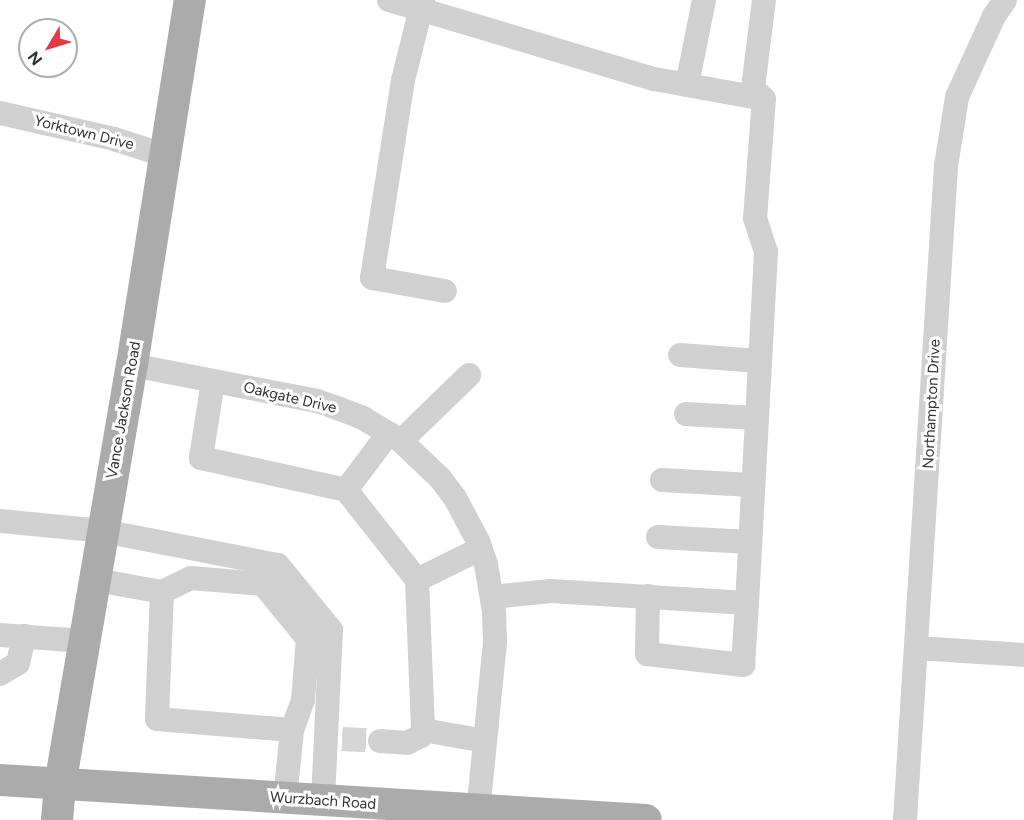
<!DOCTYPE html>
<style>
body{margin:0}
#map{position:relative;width:1024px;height:820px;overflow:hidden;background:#fff;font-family:Figtree,sans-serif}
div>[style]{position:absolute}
.minor-tunnel>*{height:24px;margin-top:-12px;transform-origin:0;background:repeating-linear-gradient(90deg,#d6d6d6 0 24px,transparent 0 36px)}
.minor>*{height:24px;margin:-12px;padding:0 12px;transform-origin:12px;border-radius:12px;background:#d0d0d0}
.major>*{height:32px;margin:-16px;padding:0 16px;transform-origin:16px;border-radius:16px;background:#ababab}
span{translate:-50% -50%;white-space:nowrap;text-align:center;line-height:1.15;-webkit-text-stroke:6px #fff;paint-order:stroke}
.street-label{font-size:15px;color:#333}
.north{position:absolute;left:18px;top:18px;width:60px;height:60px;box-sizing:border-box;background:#fff;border:2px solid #adadad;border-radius:50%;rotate:232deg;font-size:16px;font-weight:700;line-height:24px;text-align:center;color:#333}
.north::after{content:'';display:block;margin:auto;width:21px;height:27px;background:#e63946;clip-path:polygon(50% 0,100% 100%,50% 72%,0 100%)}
</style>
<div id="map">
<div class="minor-tunnel">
<div style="left:342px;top:739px;width:38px;rotate:3deg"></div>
</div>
<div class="minor">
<div style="left:389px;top:0;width:277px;rotate:16.6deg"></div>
<div style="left:654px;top:79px;width:34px;rotate:10deg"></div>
<div style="left:687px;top:85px;width:87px;rotate:-78.7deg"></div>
<div style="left:423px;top:0;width:82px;rotate:104deg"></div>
<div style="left:403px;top:80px;width:200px;rotate:98.9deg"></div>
<div style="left:372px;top:278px;width:74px;rotate:10.1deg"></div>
<div style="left:687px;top:85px;width:78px;rotate:10.3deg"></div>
<div style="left:0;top:113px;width:117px;rotate:12.8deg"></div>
<div style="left:114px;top:139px;width:56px;rotate:17.8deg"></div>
<div style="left:680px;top:355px;width:79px;rotate:4.3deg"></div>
<div style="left:132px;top:365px;width:188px;rotate:11deg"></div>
<div style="left:317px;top:401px;width:24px;rotate:19deg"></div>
<div style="left:340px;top:409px;width:25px;rotate:21deg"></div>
<div style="left:363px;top:418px;width:44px;rotate:31.2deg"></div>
<div style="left:401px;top:441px;width:54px;rotate:43.5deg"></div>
<div style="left:440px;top:478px;width:25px;rotate:53deg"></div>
<div style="left:455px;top:498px;width:49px;rotate:61.9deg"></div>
<div style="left:478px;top:541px;width:24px;rotate:71deg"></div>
<div style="left:486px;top:564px;width:49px;rotate:80.5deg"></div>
<div style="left:494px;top:612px;width:30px;rotate:88deg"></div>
<div style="left:495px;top:642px;width:170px;rotate:95.7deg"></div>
<div style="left:478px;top:811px;width:10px;rotate:114deg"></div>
<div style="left:213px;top:381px;width:78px;rotate:98.9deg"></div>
<div style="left:201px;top:458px;width:148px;rotate:12.4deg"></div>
<div style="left:346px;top:490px;width:115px;rotate:51.7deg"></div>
<div style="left:417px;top:580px;width:150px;rotate:87.7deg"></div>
<div style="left:423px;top:730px;width:63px;rotate:10.1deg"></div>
<div style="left:686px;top:414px;width:69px;rotate:3.3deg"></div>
<div style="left:401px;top:441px;width:95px;rotate:-44.1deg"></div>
<div style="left:662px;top:480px;width:89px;rotate:3.2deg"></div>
<div style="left:346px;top:490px;width:71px;rotate:-53deg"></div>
<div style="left:0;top:521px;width:103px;rotate:5.5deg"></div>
<div style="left:103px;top:531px;width:178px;rotate:11deg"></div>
<div style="left:278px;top:565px;width:84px;rotate:50.8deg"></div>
<div style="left:331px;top:630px;width:171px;rotate:92.7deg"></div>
<div style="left:658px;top:537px;width:91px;rotate:3.1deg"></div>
<div style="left:96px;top:580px;width:67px;rotate:10.3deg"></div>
<div style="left:162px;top:592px;width:127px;rotate:92.3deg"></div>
<div style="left:157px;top:719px;width:135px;rotate:4.7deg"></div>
<div style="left:292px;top:730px;width:69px;rotate:95.8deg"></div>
<div style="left:417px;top:580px;width:70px;rotate:-26.2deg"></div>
<div style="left:162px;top:592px;width:32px;rotate:-26deg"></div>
<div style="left:191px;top:578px;width:72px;rotate:4.8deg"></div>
<div style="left:263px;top:584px;width:71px;rotate:50.7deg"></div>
<div style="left:308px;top:639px;width:61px;rotate:94.7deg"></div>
<div style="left:303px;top:700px;width:32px;rotate:110deg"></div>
<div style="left:648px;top:596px;width:58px;rotate:91deg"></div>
<div style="left:647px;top:654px;width:97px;rotate:6.5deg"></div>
<div style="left:743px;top:665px;width:62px;rotate:-86.3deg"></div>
<div style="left:492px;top:597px;width:59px;rotate:-5.8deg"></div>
<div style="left:551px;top:591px;width:196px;rotate:3.5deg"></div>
<div style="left:747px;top:603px;width:352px;rotate:-86.9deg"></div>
<div style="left:766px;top:252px;width:36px;rotate:-108deg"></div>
<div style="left:755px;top:218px;width:119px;rotate:-85.7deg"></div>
<div style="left:764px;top:99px;width:16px;rotate:-135deg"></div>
<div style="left:753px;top:88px;width:89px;rotate:-82.9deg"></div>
<div style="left:0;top:635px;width:85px;rotate:4deg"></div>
<div style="left:917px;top:648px;width:107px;rotate:3.7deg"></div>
<div style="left:0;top:674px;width:21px;rotate:-31deg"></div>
<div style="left:18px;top:663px;width:28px;rotate:-77deg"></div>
<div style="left:380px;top:741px;width:27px;rotate:4deg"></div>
<div style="left:407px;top:743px;width:16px;rotate:-27deg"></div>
<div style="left:421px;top:736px;width:6px;rotate:-72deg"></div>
<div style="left:905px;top:820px;width:655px;rotate:-86.41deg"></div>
<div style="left:946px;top:166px;width:70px;rotate:-80.9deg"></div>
<div style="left:957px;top:97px;width:89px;rotate:-65.4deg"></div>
<div style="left:994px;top:16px;width:19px;rotate:-55deg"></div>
</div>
<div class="major">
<div style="left:0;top:780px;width:647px;rotate:3.54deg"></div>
<div style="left:57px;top:820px;width:35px;rotate:-85deg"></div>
<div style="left:60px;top:785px;width:426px;rotate:-80.3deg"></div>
<div style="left:132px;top:365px;width:370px;rotate:-81deg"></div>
</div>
<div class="street-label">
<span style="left:84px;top:133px;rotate:14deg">Yorktown Drive</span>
<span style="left:290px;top:398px;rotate:13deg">Oakgate Drive</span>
<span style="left:932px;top:404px;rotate:-87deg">Northampton Drive</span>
<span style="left:124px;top:410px;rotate:-80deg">Vance Jackson Road</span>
<span style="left:323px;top:801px;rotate:4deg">Wurzbach Road</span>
</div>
<div class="north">N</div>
</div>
